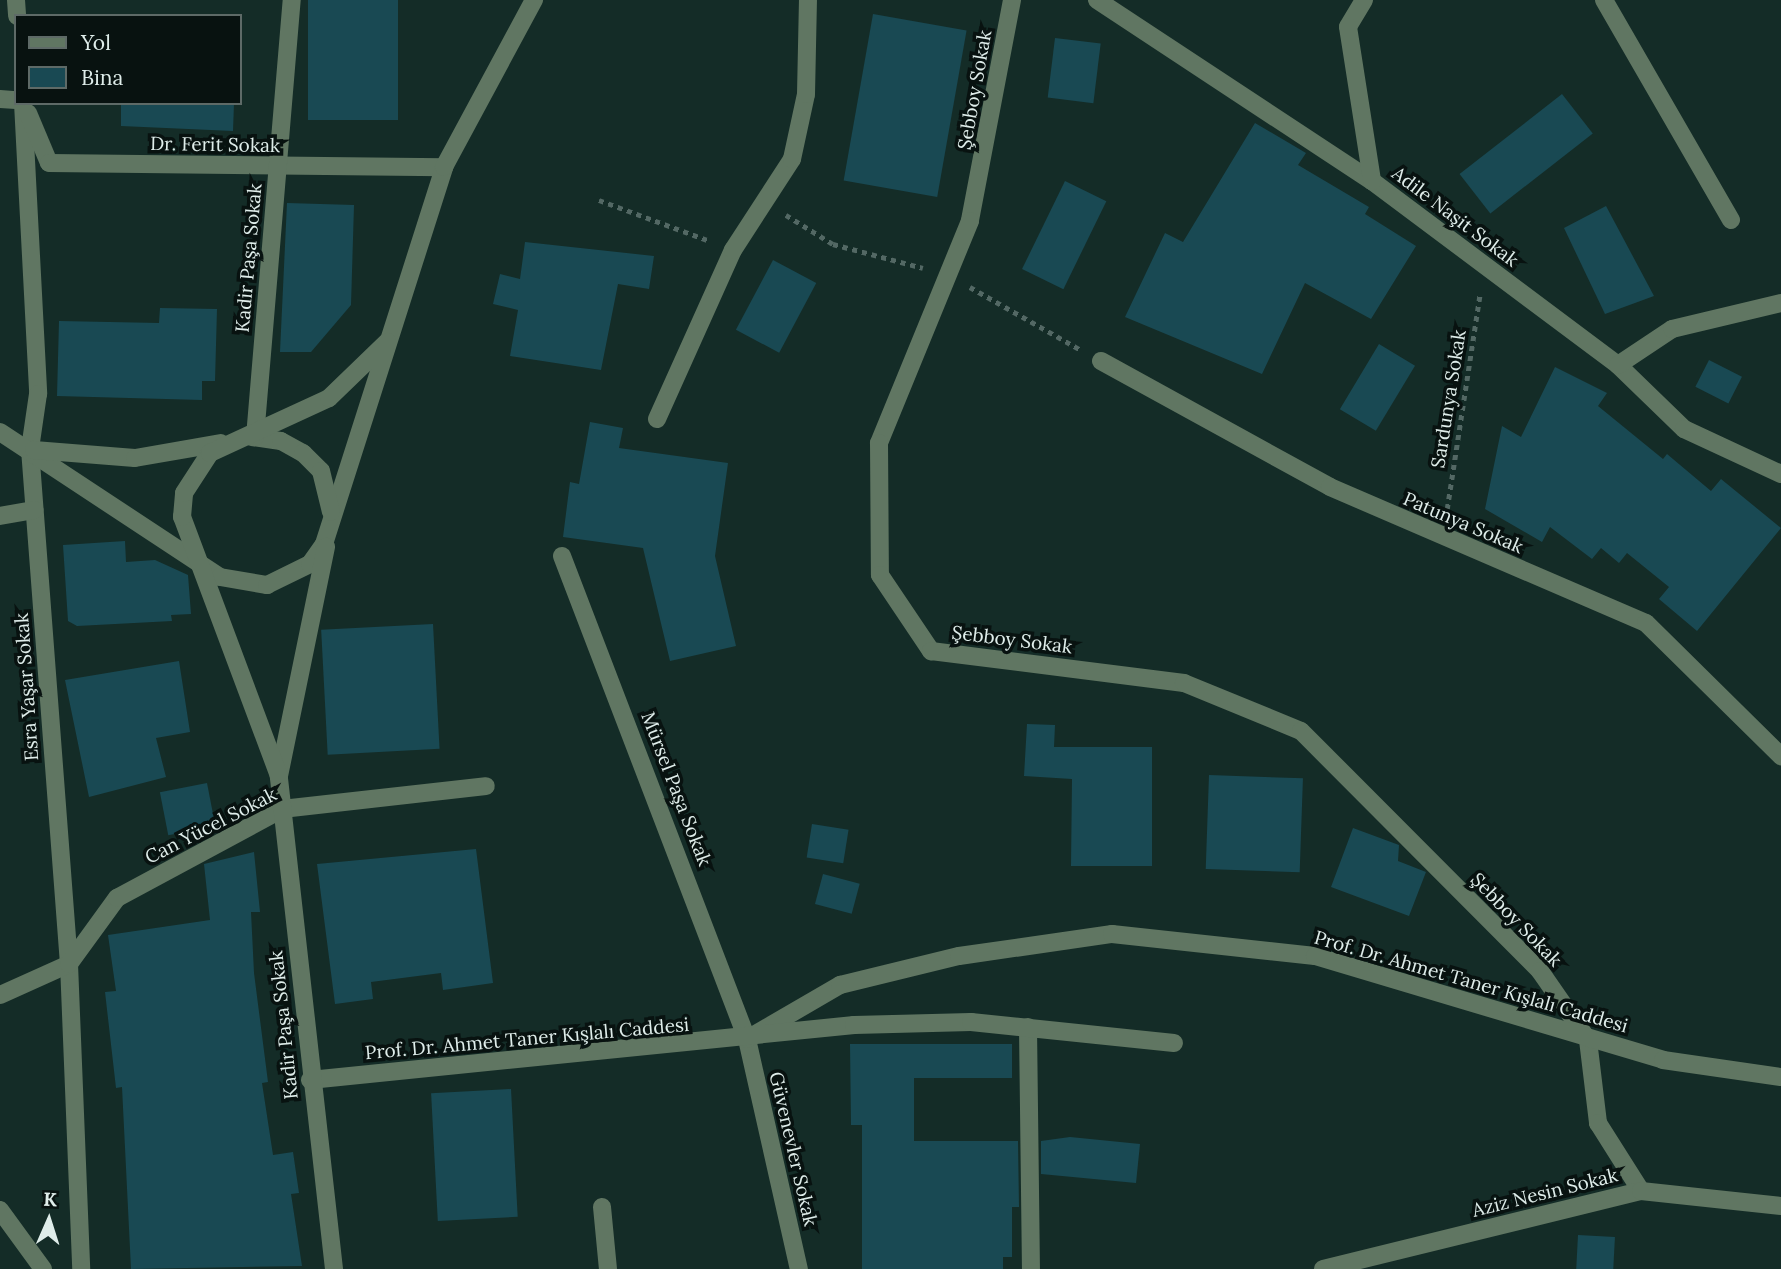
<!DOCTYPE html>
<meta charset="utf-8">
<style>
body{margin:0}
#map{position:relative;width:1781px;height:1269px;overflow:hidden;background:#142c27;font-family:Lora,serif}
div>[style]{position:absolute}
.building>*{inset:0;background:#194953;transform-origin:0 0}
.path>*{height:4.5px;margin-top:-2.25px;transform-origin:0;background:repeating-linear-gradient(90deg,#536864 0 5px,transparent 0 10px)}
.minor>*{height:18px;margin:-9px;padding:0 9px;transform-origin:9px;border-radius:9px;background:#607662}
span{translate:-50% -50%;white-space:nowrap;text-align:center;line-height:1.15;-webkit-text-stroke:7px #081210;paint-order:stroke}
.street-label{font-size:19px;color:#dfedea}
.legend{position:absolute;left:14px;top:14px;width:228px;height:91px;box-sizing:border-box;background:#081210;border:2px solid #5e6a67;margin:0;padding:9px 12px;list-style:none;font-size:21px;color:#dfedea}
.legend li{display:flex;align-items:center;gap:14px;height:35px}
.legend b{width:35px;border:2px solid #5e6a67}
.north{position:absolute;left:14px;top:1185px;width:70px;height:70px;-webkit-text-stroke:5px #081210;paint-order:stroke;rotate:3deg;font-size:19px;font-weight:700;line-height:28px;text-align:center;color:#dfedea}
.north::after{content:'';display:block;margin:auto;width:24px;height:32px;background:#dfedea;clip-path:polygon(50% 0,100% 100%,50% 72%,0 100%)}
</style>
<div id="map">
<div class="building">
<div style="left:308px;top:0;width:90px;height:120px"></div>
<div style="left:873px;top:14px;width:95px;height:169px;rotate:10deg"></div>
<div style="left:1055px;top:38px;width:46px;height:60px;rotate:7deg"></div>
<div style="left:1562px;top:94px;width:50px;height:130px;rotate:52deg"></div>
<div style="clip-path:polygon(121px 103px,234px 103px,233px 131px,121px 126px)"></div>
<div style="clip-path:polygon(1255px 123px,1306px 153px,1298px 165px,1369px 207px,1365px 214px,1416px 246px,1371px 319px,1305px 283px,1262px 374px,1125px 317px,1165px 233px,1183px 242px)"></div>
<div style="left:1065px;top:181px;width:46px;height:98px;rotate:26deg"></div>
<div style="clip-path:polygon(287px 203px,354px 205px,351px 305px,311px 352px,280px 352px)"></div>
<div style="clip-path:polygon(1606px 206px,1654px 296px,1605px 314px,1564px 228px)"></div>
<div style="clip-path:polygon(525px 242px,654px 256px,649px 289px,618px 284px,601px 370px,510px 356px,518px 310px,493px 304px,500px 274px,520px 279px)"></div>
<div style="left:773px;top:260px;width:49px;height:79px;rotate:28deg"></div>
<div style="clip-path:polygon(160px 308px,217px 309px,215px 381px,202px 381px,202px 400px,57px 396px,59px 321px,159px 323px)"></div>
<div style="left:1379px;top:344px;width:42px;height:76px;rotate:31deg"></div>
<div style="left:1709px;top:360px;width:37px;height:30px;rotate:27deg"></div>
<div style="clip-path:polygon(1555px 367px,1607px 393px,1598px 406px,1663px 459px,1667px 454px,1711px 491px,1721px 479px,1781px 528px,1697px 631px,1659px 599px,1669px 587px,1627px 553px,1619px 563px,1601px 548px,1592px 559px,1550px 527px,1542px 542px,1485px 509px,1502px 426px,1521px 437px)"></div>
<div style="clip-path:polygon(590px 422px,623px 428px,619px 448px,728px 463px,715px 556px,736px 646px,670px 661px,643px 548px,563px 537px,570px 482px,579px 484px)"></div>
<div style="clip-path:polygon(125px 541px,126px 562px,155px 560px,188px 575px,191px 614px,171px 615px,172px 621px,77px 626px,68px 621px,63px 545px)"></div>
<div style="left:433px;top:624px;width:125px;height:112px;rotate:87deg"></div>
<div style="clip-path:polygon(179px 661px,190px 732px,156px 738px,166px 777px,89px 797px,65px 680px)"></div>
<div style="clip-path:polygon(1027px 724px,1055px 725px,1054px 747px,1152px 747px,1152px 866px,1071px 866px,1072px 779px,1024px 776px)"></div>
<div style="left:1209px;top:775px;width:94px;height:94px;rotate:2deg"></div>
<div style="left:207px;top:783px;width:44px;height:48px;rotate:79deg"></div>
<div style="left:812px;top:824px;width:37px;height:34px;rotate:9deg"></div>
<div style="clip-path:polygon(1353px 828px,1399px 845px,1398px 861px,1426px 872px,1409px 916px,1331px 887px)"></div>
<div style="clip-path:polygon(476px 849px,493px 983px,443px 990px,441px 973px,371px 982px,373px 999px,335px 1004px,317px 864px)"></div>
<div style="clip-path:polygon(254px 852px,260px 912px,251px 912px,254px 973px,268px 1082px,262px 1083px,273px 1155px,293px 1152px,299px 1193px,291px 1194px,302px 1266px,131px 1269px,122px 1087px,116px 1088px,105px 992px,116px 991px,108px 935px,210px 920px,204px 864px)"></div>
<div style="left:823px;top:874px;width:38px;height:31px;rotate:15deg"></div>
<div style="clip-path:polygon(850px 1044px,1012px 1044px,1012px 1078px,914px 1078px,914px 1141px,1018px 1141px,1019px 1207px,1012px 1207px,1012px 1257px,1003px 1257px,1003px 1269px,862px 1269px,862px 1125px,851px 1125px)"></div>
<div style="left:511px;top:1089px;width:128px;height:80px;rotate:87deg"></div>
<div style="clip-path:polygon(1070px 1137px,1140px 1144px,1136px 1183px,1041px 1174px,1041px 1141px)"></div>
<div style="left:1578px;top:1235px;width:37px;height:34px;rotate:3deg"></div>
</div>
<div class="path">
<div style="left:599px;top:200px;width:118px;rotate:20.3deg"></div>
<div style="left:786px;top:215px;width:55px;rotate:31.7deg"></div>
<div style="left:833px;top:244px;width:93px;rotate:14.9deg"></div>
<div style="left:970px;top:287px;width:128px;rotate:29.6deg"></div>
<div style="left:1447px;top:509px;width:219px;rotate:-81.3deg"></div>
</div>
<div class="minor">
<div style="left:16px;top:0;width:16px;rotate:86deg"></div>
<div style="left:1012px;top:0;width:225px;rotate:100.8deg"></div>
<div style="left:970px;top:221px;width:240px;rotate:112.3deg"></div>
<div style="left:879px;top:443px;width:132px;rotate:89.6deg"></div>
<div style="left:880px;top:575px;width:92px;rotate:56.1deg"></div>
<div style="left:931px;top:651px;width:255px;rotate:7.2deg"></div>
<div style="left:1184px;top:683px;width:126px;rotate:22.3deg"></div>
<div style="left:1301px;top:731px;width:339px;rotate:45.1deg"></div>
<div style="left:1540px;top:971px;width:84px;rotate:55.2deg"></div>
<div style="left:1588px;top:1040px;width:84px;rotate:83.1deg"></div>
<div style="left:1598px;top:1123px;width:80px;rotate:57.7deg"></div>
<div style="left:1097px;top:0;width:329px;rotate:33.4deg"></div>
<div style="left:1372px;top:181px;width:307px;rotate:36.8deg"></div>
<div style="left:1618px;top:365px;width:92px;rotate:44.1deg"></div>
<div style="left:1684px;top:429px;width:107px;rotate:24.9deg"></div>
<div style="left:1364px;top:0;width:31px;rotate:121deg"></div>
<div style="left:1348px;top:27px;width:156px;rotate:81.1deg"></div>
<div style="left:1604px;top:0;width:254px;rotate:60deg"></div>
<div style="left:0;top:99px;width:16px;rotate:4deg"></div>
<div style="left:23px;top:103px;width:291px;rotate:87deg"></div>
<div style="left:38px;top:394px;width:56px;rotate:98.3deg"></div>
<div style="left:30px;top:449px;width:516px;rotate:85.67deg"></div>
<div style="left:69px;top:964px;width:305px;rotate:87.7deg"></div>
<div style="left:28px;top:113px;width:54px;rotate:67.2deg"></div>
<div style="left:49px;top:163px;width:395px;rotate:0.6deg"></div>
<div style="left:1101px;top:361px;width:261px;rotate:28.8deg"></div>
<div style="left:1330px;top:487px;width:344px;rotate:23.3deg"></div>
<div style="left:1646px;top:623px;width:190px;rotate:44.6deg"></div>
<div style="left:1618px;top:365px;width:65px;rotate:-33.7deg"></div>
<div style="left:1672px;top:329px;width:112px;rotate:-13.4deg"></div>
<div style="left:657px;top:419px;width:185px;rotate:-65.8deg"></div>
<div style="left:733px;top:250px;width:108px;rotate:-57deg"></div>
<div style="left:792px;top:159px;width:66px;rotate:-77.8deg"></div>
<div style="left:806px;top:94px;width:94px;rotate:-88.8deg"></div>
<div style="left:0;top:432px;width:263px;rotate:33.4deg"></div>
<div style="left:220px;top:577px;width:48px;rotate:9.7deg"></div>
<div style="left:267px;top:585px;width:48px;rotate:-26deg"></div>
<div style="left:310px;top:564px;width:24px;rotate:-55deg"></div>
<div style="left:324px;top:544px;width:396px;rotate:-72.3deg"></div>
<div style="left:444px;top:167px;width:190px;rotate:-61.7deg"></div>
<div style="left:252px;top:437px;width:29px;rotate:8deg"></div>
<div style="left:281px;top:441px;width:25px;rotate:29deg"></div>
<div style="left:303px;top:453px;width:25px;rotate:45deg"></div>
<div style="left:321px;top:471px;width:42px;rotate:76.3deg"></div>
<div style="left:255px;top:437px;width:439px;rotate:-85.2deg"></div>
<div style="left:34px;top:450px;width:101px;rotate:4.5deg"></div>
<div style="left:135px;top:458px;width:87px;rotate:-9.9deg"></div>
<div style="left:0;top:516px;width:35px;rotate:-10deg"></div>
<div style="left:562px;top:556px;width:517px;rotate:69.04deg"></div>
<div style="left:747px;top:1039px;width:236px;rotate:77.3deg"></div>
<div style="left:279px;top:776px;width:234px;rotate:-78.4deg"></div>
<div style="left:0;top:995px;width:76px;rotate:-24.2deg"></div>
<div style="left:69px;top:964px;width:82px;rotate:-54deg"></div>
<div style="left:117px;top:898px;width:187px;rotate:-28.3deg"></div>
<div style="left:282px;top:809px;width:205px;rotate:-6.4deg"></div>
<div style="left:1028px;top:1027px;width:242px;rotate:89.3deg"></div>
<div style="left:747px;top:1039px;width:108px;rotate:-30.1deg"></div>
<div style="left:840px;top:985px;width:122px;rotate:-13.7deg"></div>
<div style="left:959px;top:956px;width:155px;rotate:-8.2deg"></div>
<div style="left:1112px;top:934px;width:204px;rotate:6.2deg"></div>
<div style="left:1315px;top:956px;width:363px;rotate:16.6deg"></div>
<div style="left:1663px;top:1060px;width:119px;rotate:8.2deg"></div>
<div style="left:310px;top:1080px;width:547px;rotate:-5.77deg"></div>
<div style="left:854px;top:1025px;width:117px;rotate:-1.5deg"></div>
<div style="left:971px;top:1022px;width:204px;rotate:5.9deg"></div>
<div style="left:602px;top:1207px;width:62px;rotate:84.5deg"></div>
<div style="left:0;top:1210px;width:73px;rotate:53.9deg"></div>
<div style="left:334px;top:1269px;width:496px;rotate:-96.4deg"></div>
<div style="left:279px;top:776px;width:277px;rotate:-110.5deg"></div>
<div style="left:182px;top:517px;width:24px;rotate:-85deg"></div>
<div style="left:184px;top:493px;width:48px;rotate:-57deg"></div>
<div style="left:210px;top:453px;width:131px;rotate:-24.8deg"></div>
<div style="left:329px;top:398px;width:81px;rotate:-44deg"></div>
<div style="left:1323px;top:1269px;width:327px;rotate:-13.8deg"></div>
<div style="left:1641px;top:1191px;width:141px;rotate:6.1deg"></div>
</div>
<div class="street-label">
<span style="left:975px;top:90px;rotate:-80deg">Şebboy Sokak</span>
<span style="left:215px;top:145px;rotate:1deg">Dr. Ferit Sokak</span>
<span style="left:1455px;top:217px;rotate:37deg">Adile Naşit Sokak</span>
<span style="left:249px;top:258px;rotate:-85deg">Kadir Paşa Sokak</span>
<span style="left:1449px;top:399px;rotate:-81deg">Sardunya Sokak</span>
<span style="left:1463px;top:523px;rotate:23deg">Patunya Sokak</span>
<span style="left:1012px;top:640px;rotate:7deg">Şebboy Sokak</span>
<span style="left:27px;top:687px;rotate:-94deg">Esra Yaşar Sokak</span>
<span style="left:676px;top:789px;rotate:69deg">Mürsel Paşa Sokak</span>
<span style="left:211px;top:826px;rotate:-27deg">Can Yücel Sokak</span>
<span style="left:1516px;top:920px;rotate:46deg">Şebboy Sokak</span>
<span style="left:1471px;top:982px;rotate:16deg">Prof. Dr. Ahmet Taner Kışlalı Caddesi</span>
<span style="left:284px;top:1025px;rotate:-96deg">Kadir Paşa Sokak</span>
<span style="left:527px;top:1039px;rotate:-5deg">Prof. Dr. Ahmet Taner Kışlalı Caddesi</span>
<span style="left:793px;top:1149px;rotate:77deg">Güvenevler Sokak</span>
<span style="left:1545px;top:1193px;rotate:-14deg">Aziz Nesin Sokak</span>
</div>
<ul class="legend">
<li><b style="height:9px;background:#607662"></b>Yol</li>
<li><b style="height:19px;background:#194953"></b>Bina</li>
</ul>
<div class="north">K</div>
</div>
